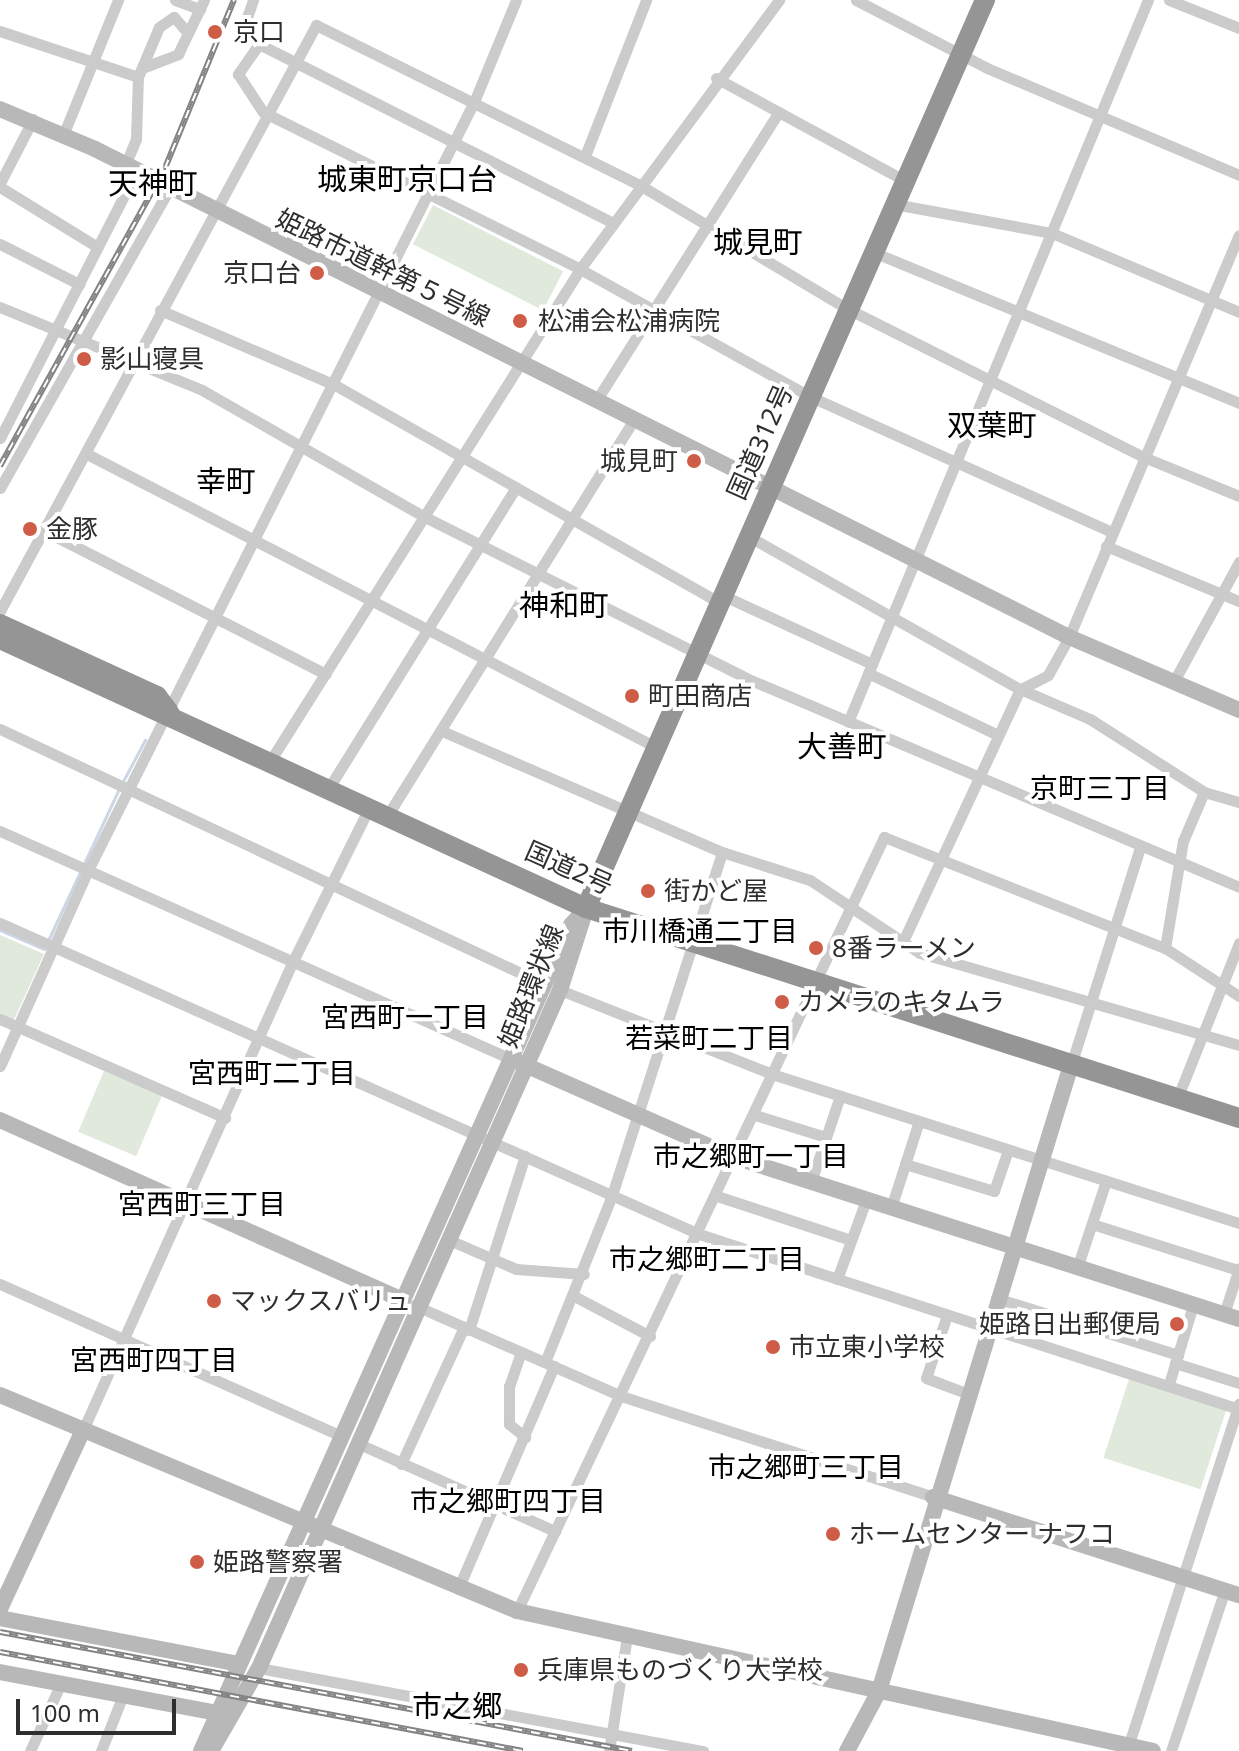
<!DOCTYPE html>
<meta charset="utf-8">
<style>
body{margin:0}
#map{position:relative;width:1239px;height:1751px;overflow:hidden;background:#fff;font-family:"Noto Sans","Noto Sans JP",sans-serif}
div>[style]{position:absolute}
.green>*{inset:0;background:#e1e9dd;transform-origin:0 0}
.stream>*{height:3px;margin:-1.5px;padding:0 1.5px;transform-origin:1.5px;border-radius:1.5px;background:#ccd6e7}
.street>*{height:11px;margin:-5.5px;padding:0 5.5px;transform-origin:5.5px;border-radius:5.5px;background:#cbcbcb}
.secondary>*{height:16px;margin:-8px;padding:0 8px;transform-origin:8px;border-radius:8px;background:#b8b8b8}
.highway>*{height:20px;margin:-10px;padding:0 10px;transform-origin:10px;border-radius:10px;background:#959595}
.rail>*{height:6px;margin-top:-3px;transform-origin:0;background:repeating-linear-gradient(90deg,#fff 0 9px,#838383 0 18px);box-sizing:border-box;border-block:2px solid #838383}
.dots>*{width:22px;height:22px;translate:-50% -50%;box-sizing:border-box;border:4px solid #fff;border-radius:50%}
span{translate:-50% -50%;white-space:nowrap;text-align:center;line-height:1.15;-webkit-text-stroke:8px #fff;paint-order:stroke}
.poi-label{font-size:26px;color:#2e2e2e}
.left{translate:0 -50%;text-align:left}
.right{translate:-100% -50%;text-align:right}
.street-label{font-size:26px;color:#2e2e2e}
.neighbourhood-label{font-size:28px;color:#000}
.quarter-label{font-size:30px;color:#000}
.scale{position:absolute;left:16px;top:1699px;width:160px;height:36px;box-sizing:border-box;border:4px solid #2e2e2e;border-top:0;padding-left:10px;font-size:24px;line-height:28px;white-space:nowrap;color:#2e2e2e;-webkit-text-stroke:6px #fff;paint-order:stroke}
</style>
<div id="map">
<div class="green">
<div style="left:433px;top:205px;width:146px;height:44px;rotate:27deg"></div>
<div style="clip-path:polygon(0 935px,44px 954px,13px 1022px,0 1016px)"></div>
<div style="left:104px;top:1071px;width:63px;height:66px;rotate:23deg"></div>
<div style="left:1130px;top:1376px;width:102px;height:86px;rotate:18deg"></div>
</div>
<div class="stream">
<div style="left:122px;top:783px;width:49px;rotate:-61.9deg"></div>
<div style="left:0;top:930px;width:48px;rotate:23.4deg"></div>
<div style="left:44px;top:949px;width:177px;rotate:-64.9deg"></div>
</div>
<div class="street">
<div style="left:175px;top:0;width:27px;rotate:20deg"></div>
<div style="left:253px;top:0;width:28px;rotate:109deg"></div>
<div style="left:244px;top:26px;width:23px;rotate:50deg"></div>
<div style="left:259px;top:44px;width:395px;rotate:26.8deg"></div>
<div style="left:856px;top:0;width:148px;rotate:27.4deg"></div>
<div style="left:987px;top:68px;width:274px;rotate:23deg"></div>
<div style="left:1169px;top:0;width:75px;rotate:21.8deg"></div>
<div style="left:0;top:31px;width:145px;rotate:18.4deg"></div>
<div style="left:259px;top:44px;width:37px;rotate:125deg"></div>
<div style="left:238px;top:74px;width:45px;rotate:56.7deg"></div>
<div style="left:263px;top:112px;width:354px;rotate:26.3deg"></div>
<div style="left:580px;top:269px;width:262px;rotate:29deg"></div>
<div style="left:809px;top:396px;width:332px;rotate:24.2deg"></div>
<div style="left:142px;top:68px;width:39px;rotate:-21deg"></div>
<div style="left:178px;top:54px;width:60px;rotate:-64.3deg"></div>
<div style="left:716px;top:78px;width:216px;rotate:28.5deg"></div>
<div style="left:64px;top:133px;width:144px;rotate:-67.9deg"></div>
<div style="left:585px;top:156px;width:168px;rotate:-68.6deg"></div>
<div style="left:125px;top:166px;width:29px;rotate:-68deg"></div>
<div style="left:136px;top:139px;width:62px;rotate:-88.2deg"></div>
<div style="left:138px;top:77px;width:54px;rotate:-67.2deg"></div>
<div style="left:159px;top:27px;width:18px;rotate:-34deg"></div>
<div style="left:174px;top:17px;width:21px;rotate:49deg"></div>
<div style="left:0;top:183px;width:72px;rotate:-62.7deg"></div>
<div style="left:0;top:187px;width:113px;rotate:31.6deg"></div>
<div style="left:894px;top:204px;width:161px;rotate:10.4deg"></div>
<div style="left:1052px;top:233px;width:203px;rotate:22.9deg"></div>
<div style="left:0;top:244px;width:89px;rotate:26.9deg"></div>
<div style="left:873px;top:252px;width:396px;rotate:22.4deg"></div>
<div style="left:0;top:307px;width:218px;rotate:22.3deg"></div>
<div style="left:202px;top:390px;width:257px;rotate:29.7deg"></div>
<div style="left:425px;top:517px;width:359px;rotate:26.6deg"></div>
<div style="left:746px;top:678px;width:535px;rotate:22.97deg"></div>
<div style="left:160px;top:310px;width:190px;rotate:23.2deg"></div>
<div style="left:335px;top:385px;width:441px;rotate:29.5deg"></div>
<div style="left:596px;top:401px;width:342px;rotate:-57.7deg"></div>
<div style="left:0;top:438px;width:299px;rotate:-62.9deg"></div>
<div style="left:87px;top:454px;width:640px;rotate:27.25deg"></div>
<div style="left:0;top:488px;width:343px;rotate:-60.5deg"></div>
<div style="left:45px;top:531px;width:315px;rotate:27deg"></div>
<div style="left:748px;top:536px;width:312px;rotate:29.4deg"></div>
<div style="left:1020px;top:689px;width:76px;rotate:23.2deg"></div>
<div style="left:1090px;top:719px;width:135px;rotate:32.6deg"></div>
<div style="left:1204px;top:792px;width:36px;rotate:16deg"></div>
<div style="left:1106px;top:546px;width:144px;rotate:22.5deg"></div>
<div style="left:722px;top:595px;width:165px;rotate:24.7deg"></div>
<div style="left:0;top:611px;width:666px;rotate:-61.66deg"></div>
<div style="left:316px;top:25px;width:359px;rotate:26.3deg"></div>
<div style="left:638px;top:184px;width:244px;rotate:30.8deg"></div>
<div style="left:848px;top:309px;width:333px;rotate:26.6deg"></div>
<div style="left:1146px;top:458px;width:100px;rotate:22.2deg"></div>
<div style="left:868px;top:673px;width:144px;rotate:25.5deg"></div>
<div style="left:1173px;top:683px;width:138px;rotate:-61.4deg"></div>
<div style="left:1021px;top:689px;width:30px;rotate:-27deg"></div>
<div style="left:1048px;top:675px;width:43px;rotate:-61.1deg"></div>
<div style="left:1069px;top:637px;width:436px;rotate:-67.1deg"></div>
<div style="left:848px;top:722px;width:782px;rotate:-67.44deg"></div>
<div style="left:0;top:729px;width:603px;rotate:25.12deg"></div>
<div style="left:442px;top:731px;width:305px;rotate:23.4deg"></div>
<div style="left:722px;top:852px;width:92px;rotate:17.7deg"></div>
<div style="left:810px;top:880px;width:132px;rotate:33.6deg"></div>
<div style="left:920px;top:953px;width:332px;rotate:16.1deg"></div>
<div style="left:272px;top:758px;width:578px;rotate:-57.79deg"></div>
<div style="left:580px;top:269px;width:335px;rotate:-53.5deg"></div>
<div style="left:330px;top:786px;width:352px;rotate:-58.1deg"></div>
<div style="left:389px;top:813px;width:463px;rotate:-58.1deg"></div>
<div style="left:0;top:831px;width:560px;rotate:24.05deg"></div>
<div style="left:0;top:923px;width:765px;rotate:23.99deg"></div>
<div style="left:699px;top:1234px;width:568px;rotate:17.96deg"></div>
<div style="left:905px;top:937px;width:273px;rotate:-65.1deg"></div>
<div style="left:1165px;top:948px;width:109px;rotate:-80.5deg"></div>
<div style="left:1183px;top:841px;width:53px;rotate:-66.8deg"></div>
<div style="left:560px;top:990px;width:231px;rotate:21.6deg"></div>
<div style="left:775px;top:1075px;width:487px;rotate:17.7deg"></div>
<div style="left:0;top:1019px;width:246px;rotate:23.7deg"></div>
<div style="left:1071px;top:1065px;width:225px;rotate:-72.4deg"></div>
<div style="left:0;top:1066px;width:215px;rotate:-65.8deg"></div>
<div style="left:88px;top:870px;width:860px;rotate:-63.32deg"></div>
<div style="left:474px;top:102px;width:110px;rotate:-67.6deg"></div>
<div style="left:1177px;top:1099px;width:168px;rotate:-68.3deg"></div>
<div style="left:755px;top:1115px;width:74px;rotate:17.2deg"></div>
<div style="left:905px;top:1164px;width:93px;rotate:16.9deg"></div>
<div style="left:994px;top:1191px;width:43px;rotate:-71.1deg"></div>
<div style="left:811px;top:1182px;width:91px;rotate:-71.4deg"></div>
<div style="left:717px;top:1196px;width:141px;rotate:18.2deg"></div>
<div style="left:891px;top:1208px;width:91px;rotate:-72.2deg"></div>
<div style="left:1092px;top:1224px;width:153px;rotate:17.5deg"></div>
<div style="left:447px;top:1239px;width:75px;rotate:23.5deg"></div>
<div style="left:516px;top:1269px;width:68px;rotate:4.2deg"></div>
<div style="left:1077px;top:1268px;width:92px;rotate:-71.6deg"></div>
<div style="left:837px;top:1279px;width:84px;rotate:-69.8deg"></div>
<div style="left:0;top:1284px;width:373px;rotate:24deg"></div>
<div style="left:574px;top:1296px;width:86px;rotate:27.8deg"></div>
<div style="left:996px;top:1298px;width:191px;rotate:17.4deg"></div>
<div style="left:414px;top:1305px;width:226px;rotate:23.7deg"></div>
<div style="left:621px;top:1396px;width:328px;rotate:17.9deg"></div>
<div style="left:1224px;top:1314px;width:48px;rotate:-71.9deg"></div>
<div style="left:947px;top:1315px;width:66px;rotate:108.4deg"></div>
<div style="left:926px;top:1378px;width:43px;rotate:20.6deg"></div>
<div style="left:469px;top:1330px;width:183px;rotate:-72.2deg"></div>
<div style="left:521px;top:1352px;width:36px;rotate:109deg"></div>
<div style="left:509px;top:1386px;width:38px;rotate:90deg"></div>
<div style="left:509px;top:1424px;width:21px;rotate:39deg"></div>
<div style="left:545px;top:1362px;width:180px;rotate:-68.1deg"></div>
<div style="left:612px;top:1195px;width:360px;rotate:-72.2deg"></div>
<div style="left:1175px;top:1363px;width:67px;rotate:17.4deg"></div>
<div style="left:1169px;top:1384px;width:83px;rotate:-73.1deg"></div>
<div style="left:83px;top:1430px;width:512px;rotate:-65.89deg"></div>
<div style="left:292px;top:963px;width:175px;rotate:-63.6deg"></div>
<div style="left:357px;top:1443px;width:217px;rotate:24deg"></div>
<div style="left:401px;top:1464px;width:151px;rotate:-65.3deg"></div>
<div style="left:458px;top:1589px;width:243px;rotate:-66.7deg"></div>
<div style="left:517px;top:1611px;width:857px;rotate:-64.63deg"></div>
<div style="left:884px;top:837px;width:302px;rotate:21.6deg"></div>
<div style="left:1165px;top:948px;width:88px;rotate:33deg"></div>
<div style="left:259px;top:1668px;width:452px;rotate:10.6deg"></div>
<div style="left:1127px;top:1750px;width:364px;rotate:-72.1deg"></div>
<div style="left:30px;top:1751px;width:75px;rotate:-65.5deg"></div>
<div style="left:101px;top:1751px;width:60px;rotate:-68.6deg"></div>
<div style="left:609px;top:1751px;width:116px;rotate:-81.1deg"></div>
<div style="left:1171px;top:1751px;width:170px;rotate:-71.5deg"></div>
</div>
<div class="secondary">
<div style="left:0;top:109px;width:103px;rotate:22.8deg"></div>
<div style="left:95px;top:149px;width:1089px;rotate:26.61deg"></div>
<div style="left:1069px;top:637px;width:185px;rotate:23.2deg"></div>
<div style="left:516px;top:1061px;width:238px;rotate:23.8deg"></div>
<div style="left:734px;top:1157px;width:530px;rotate:17.79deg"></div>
<div style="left:0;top:1120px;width:440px;rotate:24.1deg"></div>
<div style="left:0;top:1395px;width:560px;rotate:22.67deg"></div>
<div style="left:517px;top:1611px;width:651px;rotate:12.41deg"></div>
<div style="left:933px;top:1497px;width:321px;rotate:17.8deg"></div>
<div style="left:0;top:1609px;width:197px;rotate:-65.1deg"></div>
<div style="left:0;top:1618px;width:242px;rotate:10.9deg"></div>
<div style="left:0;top:1672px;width:226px;rotate:10.7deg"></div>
<div style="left:201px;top:1751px;width:905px;rotate:-65.87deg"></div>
<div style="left:571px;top:925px;width:23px;rotate:-49deg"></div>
<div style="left:211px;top:1751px;width:96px;rotate:-60deg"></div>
<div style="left:259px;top:1668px;width:742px;rotate:-66.06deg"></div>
<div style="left:560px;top:990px;width:85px;rotate:-72.2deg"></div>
<div style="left:847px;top:1751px;width:68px;rotate:-61.9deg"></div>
<div style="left:879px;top:1691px;width:655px;rotate:-72.95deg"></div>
</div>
<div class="highway">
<div style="left:0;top:624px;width:173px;rotate:24.6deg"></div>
<div style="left:157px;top:696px;width:20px;rotate:53deg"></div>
<div style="left:0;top:639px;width:645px;rotate:24.66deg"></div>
<div style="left:586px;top:908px;width:686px;rotate:17.83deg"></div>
<div style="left:586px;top:908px;width:992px;rotate:-66.28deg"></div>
</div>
<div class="rail">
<div style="left:0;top:466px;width:341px;rotate:-61deg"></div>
<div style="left:165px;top:168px;width:182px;rotate:-67.7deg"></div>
<div style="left:0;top:1632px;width:643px;rotate:10.66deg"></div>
<div style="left:0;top:1652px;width:532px;rotate:10.72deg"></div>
</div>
<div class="dots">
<div style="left:215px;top:32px;background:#ce5c46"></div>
<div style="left:317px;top:273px;background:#ce5c46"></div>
<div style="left:520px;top:321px;background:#ce5c46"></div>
<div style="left:84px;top:359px;background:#ce5c46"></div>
<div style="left:694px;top:461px;background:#ce5c46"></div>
<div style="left:30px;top:529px;background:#ce5c46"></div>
<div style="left:632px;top:696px;background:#ce5c46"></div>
<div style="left:648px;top:891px;background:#ce5c46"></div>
<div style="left:816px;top:948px;background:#ce5c46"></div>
<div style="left:782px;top:1002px;background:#ce5c46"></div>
<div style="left:214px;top:1301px;background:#ce5c46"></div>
<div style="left:1177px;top:1324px;background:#ce5c46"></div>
<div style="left:773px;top:1347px;background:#ce5c46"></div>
<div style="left:833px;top:1534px;background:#ce5c46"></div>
<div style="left:197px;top:1562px;background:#ce5c46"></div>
<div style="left:521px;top:1670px;background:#ce5c46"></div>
</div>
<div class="poi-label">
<span class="left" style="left:233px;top:32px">京口</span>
<span class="right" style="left:301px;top:273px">京口台</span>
<span class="left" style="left:538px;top:321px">松浦会松浦病院</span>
<span class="left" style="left:100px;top:359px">影山寝具</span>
<span class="right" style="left:678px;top:461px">城見町</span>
<span class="left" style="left:46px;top:529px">金豚</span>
<span class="left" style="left:648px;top:696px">町田商店</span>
<span class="left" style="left:664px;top:891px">街かど屋</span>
<span class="left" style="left:832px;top:948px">8番ラーメン</span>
<span class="left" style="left:798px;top:1002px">カメラのキタムラ</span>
<span class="left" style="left:230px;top:1301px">マックスバリュ</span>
<span class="right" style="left:1161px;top:1324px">姫路日出郵便局</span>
<span class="left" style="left:789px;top:1347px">市立東小学校</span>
<span class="left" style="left:849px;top:1534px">ホームセンター ナフコ</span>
<span class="left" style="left:213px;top:1562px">姫路警察署</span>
<span class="left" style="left:537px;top:1670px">兵庫県ものづくり大学校</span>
</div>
<div class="street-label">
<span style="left:383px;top:268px;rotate:26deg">姫路市道幹第５号線</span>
<span style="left:760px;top:442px;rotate:-66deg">国道312号</span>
<span style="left:569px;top:868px;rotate:24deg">国道2号</span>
<span style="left:531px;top:986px;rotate:-68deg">姫路環状線</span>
</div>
<div class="neighbourhood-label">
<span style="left:1100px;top:787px">京町三丁目</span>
<span style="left:700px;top:930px">市川橋通二丁目</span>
<span style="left:405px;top:1016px">宮西町一丁目</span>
<span style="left:709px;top:1037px">若菜町二丁目</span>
<span style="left:272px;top:1072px">宮西町二丁目</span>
<span style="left:751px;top:1155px">市之郷町一丁目</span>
<span style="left:202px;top:1203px">宮西町三丁目</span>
<span style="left:707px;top:1258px">市之郷町二丁目</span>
<span style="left:154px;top:1359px">宮西町四丁目</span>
<span style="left:806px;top:1466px">市之郷町三丁目</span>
<span style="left:508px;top:1500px">市之郷町四丁目</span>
</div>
<div class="quarter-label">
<span style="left:407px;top:179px">城東町京口台</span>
<span style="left:153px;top:183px">天神町</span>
<span style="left:758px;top:242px">城見町</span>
<span style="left:992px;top:425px">双葉町</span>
<span style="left:226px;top:481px">幸町</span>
<span style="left:564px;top:605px">神和町</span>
<span style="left:842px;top:746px">大善町</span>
<span style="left:457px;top:1706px">市之郷</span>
</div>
<div class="scale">100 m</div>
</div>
